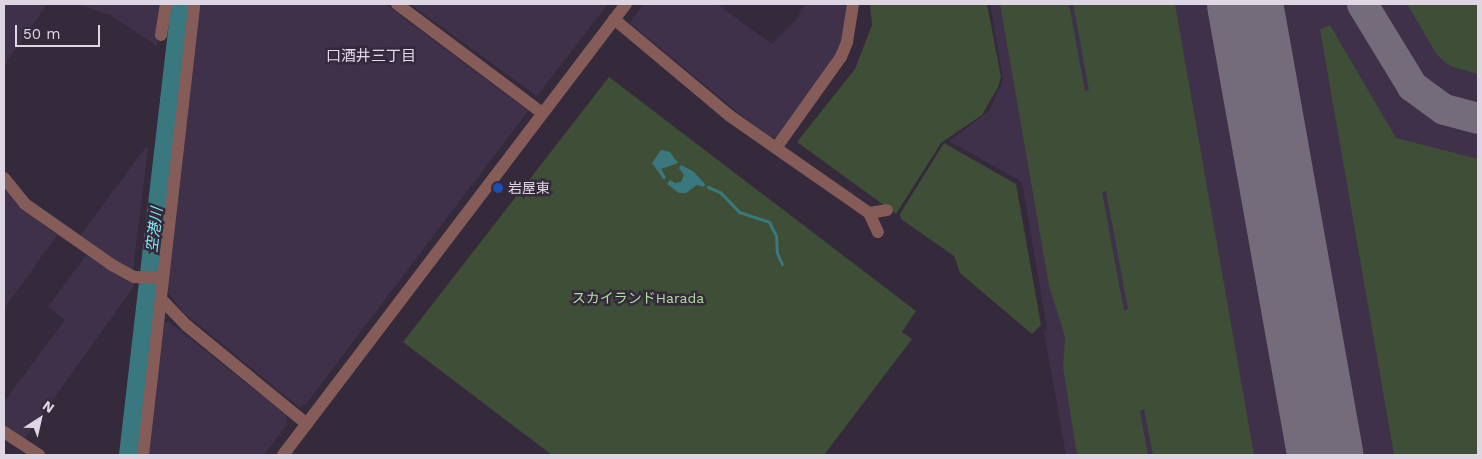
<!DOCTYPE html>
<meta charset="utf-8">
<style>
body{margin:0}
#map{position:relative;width:1482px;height:459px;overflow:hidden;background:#342a3c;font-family:"Work Sans","Noto Sans JP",sans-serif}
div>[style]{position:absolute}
.built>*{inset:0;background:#3e3149}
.green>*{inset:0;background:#3e4e37}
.water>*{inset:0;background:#39787f}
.stream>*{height:3px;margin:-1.5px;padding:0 1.5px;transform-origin:1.5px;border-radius:1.5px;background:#39787f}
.river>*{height:20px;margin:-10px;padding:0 10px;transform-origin:10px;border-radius:10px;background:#39787f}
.taxiway>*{height:31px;margin:-15.5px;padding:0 15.5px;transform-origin:15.5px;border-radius:15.5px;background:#746b7b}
.runway>*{height:76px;margin:-38px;padding:0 38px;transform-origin:38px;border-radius:38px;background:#746b7b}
.minor>*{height:12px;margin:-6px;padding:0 6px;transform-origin:6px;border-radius:6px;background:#865c58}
.dots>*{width:14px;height:14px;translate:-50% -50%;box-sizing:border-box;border:2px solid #342a3c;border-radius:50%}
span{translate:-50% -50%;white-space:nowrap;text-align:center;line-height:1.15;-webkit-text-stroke:5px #342a3c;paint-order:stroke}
.poi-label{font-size:14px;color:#ded7e3}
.left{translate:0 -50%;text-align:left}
.park-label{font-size:14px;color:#b1dd9e}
.neighbourhood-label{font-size:15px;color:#e4d7ef}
.water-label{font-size:15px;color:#84e9f5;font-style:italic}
.frame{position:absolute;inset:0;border:5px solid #ded7e3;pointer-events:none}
.north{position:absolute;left:15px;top:394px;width:50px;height:50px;-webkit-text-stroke:4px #342a3c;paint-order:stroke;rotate:35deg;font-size:14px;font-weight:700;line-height:20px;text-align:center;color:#ded7e3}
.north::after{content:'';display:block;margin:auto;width:18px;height:22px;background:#ded7e3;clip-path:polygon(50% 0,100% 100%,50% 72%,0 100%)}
.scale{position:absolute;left:15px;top:25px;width:85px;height:22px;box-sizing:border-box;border:2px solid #ded7e3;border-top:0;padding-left:6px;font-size:15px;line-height:18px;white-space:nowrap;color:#ded7e3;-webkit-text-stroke:4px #342a3c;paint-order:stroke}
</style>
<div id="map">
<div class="built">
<div style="clip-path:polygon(4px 4px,47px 4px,4px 66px)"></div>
<div style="clip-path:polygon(77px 4px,162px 4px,157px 46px,110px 15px)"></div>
<div style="clip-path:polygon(198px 4px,385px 4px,528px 111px,306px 404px,299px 407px,183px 312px,167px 291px)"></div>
<div style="clip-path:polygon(410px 4px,608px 4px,537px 96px)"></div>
<div style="clip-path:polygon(643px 4px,717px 4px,772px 44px,796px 20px,805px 4px,847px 4px,842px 42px,835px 57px,778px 137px,768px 137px,630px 23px)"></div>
<div style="clip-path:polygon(990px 4px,1478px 4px,1478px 455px,1066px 455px,1044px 332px,1047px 329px,1022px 182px,949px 141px,989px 111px,1003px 80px)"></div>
<div style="clip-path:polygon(145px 148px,148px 148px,133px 271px,79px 237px)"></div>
<div style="clip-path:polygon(4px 187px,18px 206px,57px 235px,4px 309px)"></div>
<div style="clip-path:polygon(86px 255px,134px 284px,133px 288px,24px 440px,4px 426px,4px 402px,65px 320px,48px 307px)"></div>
<div style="clip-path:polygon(168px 321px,286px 415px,287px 425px,264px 455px,147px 455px,162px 325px)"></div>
</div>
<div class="green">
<div style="clip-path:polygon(870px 4px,987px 4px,1001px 77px,998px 87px,982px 115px,941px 143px,896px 214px,797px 142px,855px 69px,872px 25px)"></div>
<div style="clip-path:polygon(evenodd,1000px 4px,1069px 4px,1085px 91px,1089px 90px,1073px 4px,1175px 4px,1254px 455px,1153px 455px,1144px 409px,1140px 411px,1148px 455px,1077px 455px,1063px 367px,1065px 337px,1049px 286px,1000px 4px,1106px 191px,1128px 309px,1124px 311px,1102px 192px,1106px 191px)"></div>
<div style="clip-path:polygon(1407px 4px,1478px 4px,1478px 74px,1450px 66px,1437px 55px)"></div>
<div style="clip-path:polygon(1330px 25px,1396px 138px,1478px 159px,1478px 455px,1394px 455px,1320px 29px)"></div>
<div style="clip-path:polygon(609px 77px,916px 311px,902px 332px,912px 339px,824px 455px,552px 455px,403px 342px)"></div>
<div style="clip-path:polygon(944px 143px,1016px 184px,1041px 325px,1032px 334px,960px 273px,954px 256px,901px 219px,900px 214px)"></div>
</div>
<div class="water">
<div style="clip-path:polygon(661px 150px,670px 152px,678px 163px,661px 169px,666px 177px,664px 180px,652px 163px)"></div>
<div style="clip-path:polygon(681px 165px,693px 171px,705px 184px,704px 187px,697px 185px,686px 193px,679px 193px,667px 184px,670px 180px,675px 183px,681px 182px,684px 175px,679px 168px)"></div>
</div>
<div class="stream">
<div style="left:708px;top:187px;width:13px;rotate:23deg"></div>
<div style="left:720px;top:192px;width:28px;rotate:46deg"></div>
<div style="left:739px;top:212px;width:32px;rotate:18deg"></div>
<div style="left:769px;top:222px;width:16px;rotate:63deg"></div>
<div style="left:776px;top:236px;width:17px;rotate:87deg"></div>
<div style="left:777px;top:253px;width:12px;rotate:66deg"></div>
</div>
<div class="river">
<div style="left:129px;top:455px;width:454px;rotate:-83.4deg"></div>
</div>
<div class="taxiway">
<div style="left:1362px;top:4px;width:96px;rotate:58.6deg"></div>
<div style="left:1412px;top:86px;width:39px;rotate:36deg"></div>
<div style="left:1444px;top:109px;width:35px;rotate:15deg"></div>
</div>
<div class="runway">
<div style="left:1245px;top:4px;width:458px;rotate:79.9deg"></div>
</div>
<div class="minor">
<div style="left:397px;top:4px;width:181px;rotate:36.9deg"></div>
<div style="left:614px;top:19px;width:151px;rotate:39.9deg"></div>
<div style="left:730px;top:116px;width:169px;rotate:34.9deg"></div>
<div style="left:869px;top:213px;width:21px;rotate:65deg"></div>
<div style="left:161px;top:35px;width:31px;rotate:-81deg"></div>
<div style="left:776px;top:148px;width:112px;rotate:-54.5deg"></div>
<div style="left:841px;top:57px;width:16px;rotate:-68deg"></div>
<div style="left:847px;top:42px;width:38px;rotate:-81deg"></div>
<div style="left:4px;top:178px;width:33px;rotate:51deg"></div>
<div style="left:25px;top:204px;width:106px;rotate:35deg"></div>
<div style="left:112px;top:265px;width:25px;rotate:29deg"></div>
<div style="left:134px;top:277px;width:28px;rotate:2deg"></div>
<div style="left:869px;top:213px;width:18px;rotate:-9deg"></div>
<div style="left:161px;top:299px;width:36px;rotate:46deg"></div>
<div style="left:186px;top:325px;width:156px;rotate:39.3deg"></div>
<div style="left:4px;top:432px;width:42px;rotate:33.3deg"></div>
<div style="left:143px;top:455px;width:454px;rotate:-83.5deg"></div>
<div style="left:283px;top:455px;width:567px;rotate:-52.75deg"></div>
</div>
<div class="dots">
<div style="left:498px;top:188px;background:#1a4fb4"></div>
</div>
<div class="poi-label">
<span class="left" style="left:508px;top:188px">岩屋東</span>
</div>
<div class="park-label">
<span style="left:638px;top:298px">スカイランドHarada</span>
</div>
<div class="neighbourhood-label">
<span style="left:371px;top:57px">口酒井三丁目</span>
</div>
<div class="water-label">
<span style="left:155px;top:230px;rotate:-83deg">空港川</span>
</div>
<div class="frame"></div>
<div class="north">N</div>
<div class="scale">50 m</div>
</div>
